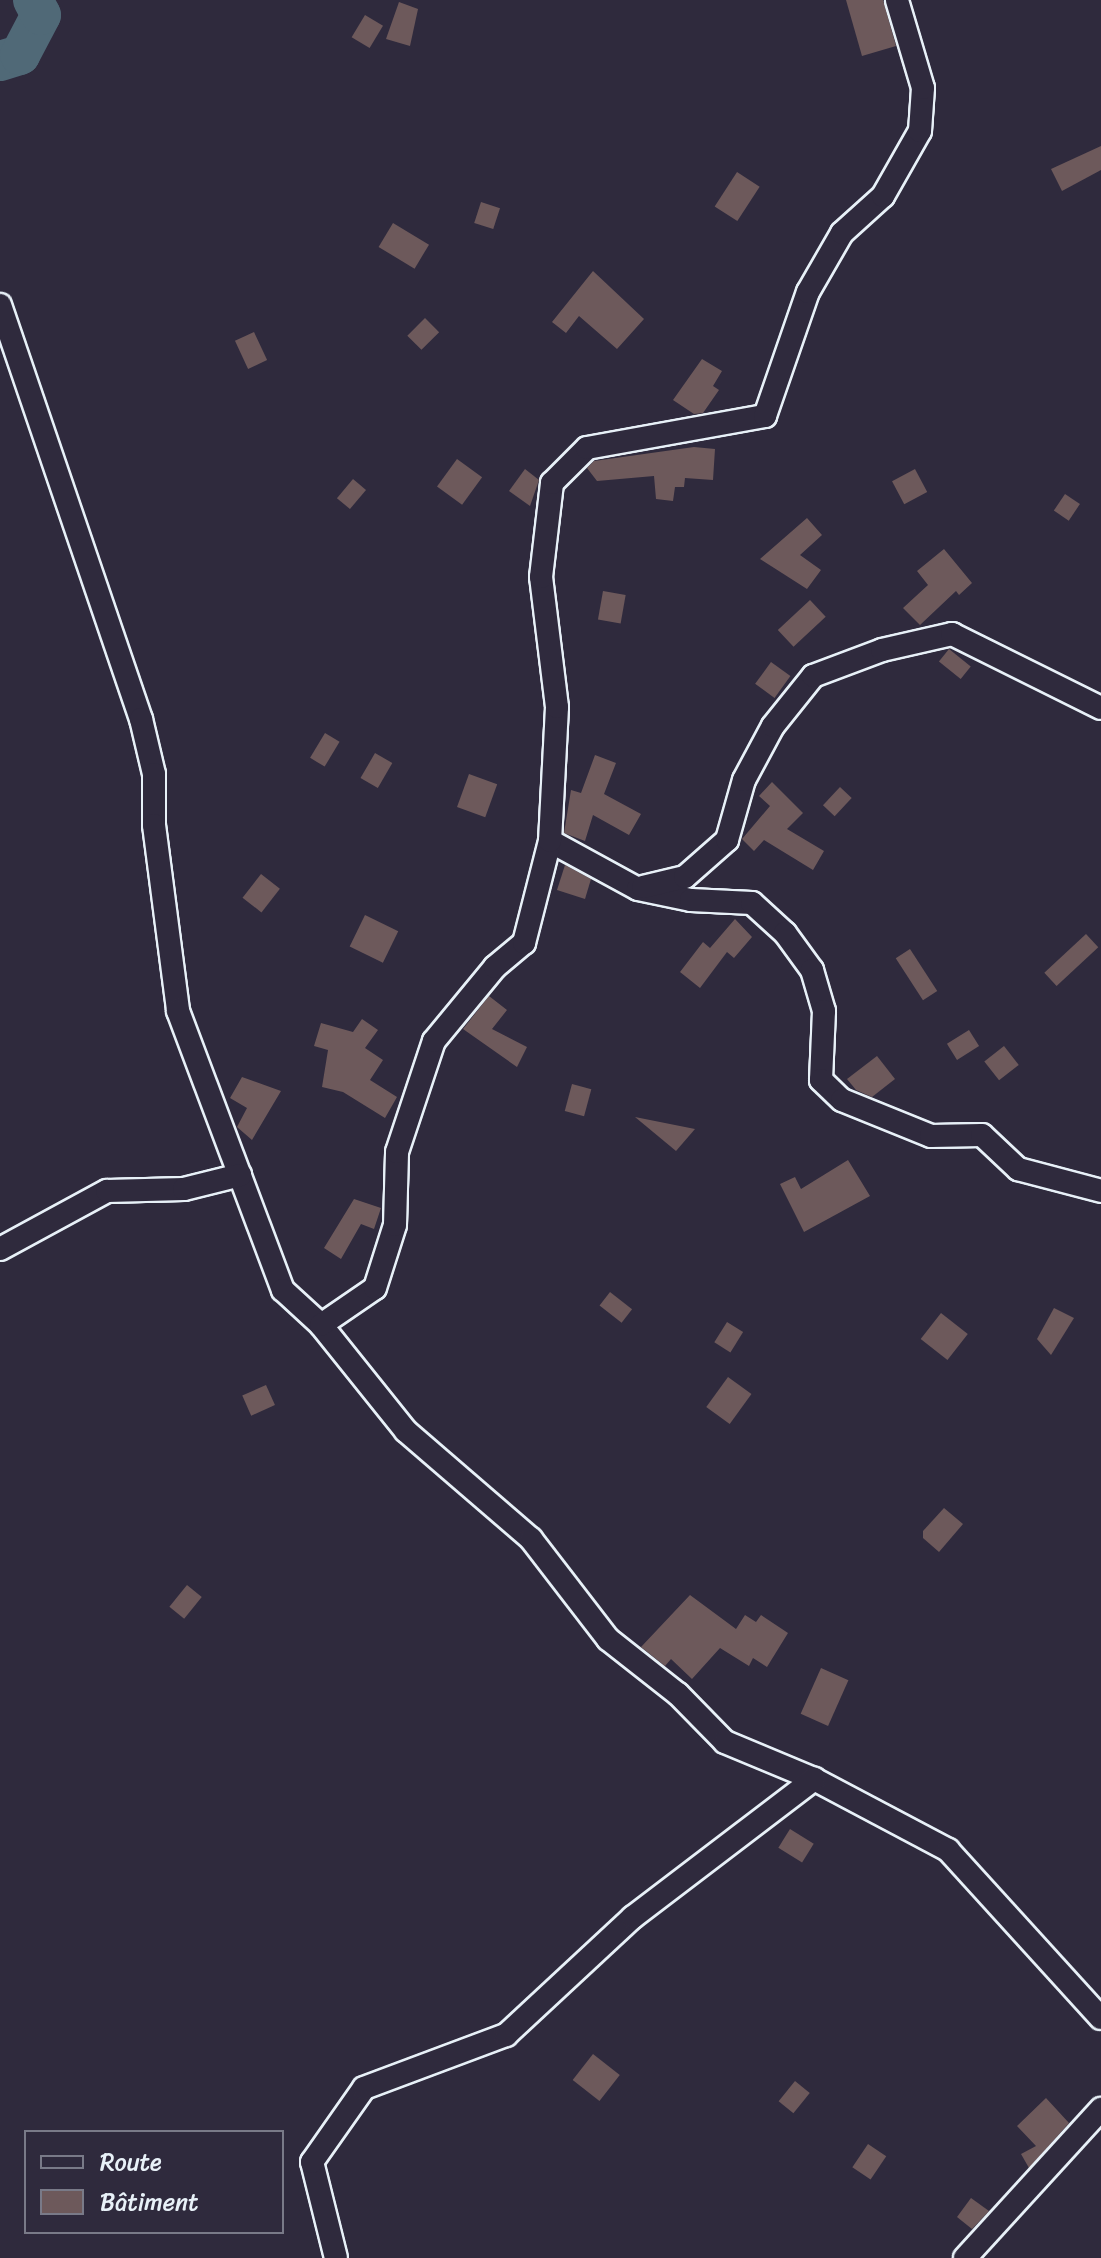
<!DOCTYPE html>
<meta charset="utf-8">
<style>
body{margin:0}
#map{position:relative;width:1101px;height:2258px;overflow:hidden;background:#2f2a3d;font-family:Sriracha,sans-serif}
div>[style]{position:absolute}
.river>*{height:40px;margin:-20px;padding:0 20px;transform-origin:20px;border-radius:20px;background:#506977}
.building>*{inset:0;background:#6d595b;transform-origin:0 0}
.roads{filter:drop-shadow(2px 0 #e8f1f8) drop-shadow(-2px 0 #e8f1f8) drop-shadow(0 2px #e8f1f8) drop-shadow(0 -2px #e8f1f8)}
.street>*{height:22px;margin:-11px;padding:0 11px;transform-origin:11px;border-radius:11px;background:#2f2a3d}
span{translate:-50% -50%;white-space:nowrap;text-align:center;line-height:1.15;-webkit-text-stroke:6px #2f2a3d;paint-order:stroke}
.legend{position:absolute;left:24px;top:2130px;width:260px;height:104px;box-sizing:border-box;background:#2f2a3d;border:2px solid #797a88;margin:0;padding:10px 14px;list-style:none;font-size:24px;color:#e8f1f8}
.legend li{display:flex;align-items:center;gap:16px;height:40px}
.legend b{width:40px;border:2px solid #797a88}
</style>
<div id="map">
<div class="river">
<div style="left:0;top:61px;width:21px;rotate:-17deg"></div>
<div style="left:20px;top:55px;width:45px;rotate:-62.3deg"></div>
<div style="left:41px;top:15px;width:17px;rotate:-118deg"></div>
</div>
<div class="building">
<div style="clip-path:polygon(846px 0,883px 0,896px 46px,862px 56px)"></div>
<div style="clip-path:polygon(399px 2px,418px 9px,410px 46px,386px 39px)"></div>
<div style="left:365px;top:15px;width:21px;height:26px;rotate:31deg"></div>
<div style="clip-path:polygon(1101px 146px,1101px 170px,1062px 191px,1051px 169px)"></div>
<div style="left:737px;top:172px;width:27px;height:41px;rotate:33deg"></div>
<div style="left:481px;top:202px;width:20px;height:22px;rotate:18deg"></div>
<div style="left:393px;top:223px;width:42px;height:28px;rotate:31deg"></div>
<div style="clip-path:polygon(593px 271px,644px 319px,617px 349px,579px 316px,566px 333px,552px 322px)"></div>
<div style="left:425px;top:318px;width:20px;height:25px;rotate:45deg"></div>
<div style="left:254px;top:332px;width:31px;height:21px;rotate:65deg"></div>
<div style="clip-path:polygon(702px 359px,722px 371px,713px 386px,719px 390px,703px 413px,694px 414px,673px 400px)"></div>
<div style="clip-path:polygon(694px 447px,715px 449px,713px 480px,685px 478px,684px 487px,675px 487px,673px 501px,656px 499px,654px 476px,597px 481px,587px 468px,594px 461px)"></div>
<div style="left:457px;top:459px;width:31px;height:34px;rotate:36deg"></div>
<div style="clip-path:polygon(525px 469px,539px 480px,530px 506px,509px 491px)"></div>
<div style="left:915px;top:469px;width:26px;height:26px;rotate:62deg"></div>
<div style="left:353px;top:479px;width:17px;height:25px;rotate:40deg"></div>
<div style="left:1065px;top:494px;width:18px;height:20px;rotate:34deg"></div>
<div style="clip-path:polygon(807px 518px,822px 535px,800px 555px,821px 570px,807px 589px,760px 559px)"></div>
<div style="clip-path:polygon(944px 549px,972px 583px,959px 595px,956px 591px,920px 625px,903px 608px,928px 585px,917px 571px)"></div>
<div style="left:603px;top:591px;width:23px;height:29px;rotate:10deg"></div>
<div style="left:810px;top:600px;width:23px;height:44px;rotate:47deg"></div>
<div style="left:949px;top:649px;width:28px;height:16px;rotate:39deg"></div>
<div style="left:771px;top:662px;width:24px;height:27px;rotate:36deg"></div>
<div style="left:325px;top:733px;width:17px;height:29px;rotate:31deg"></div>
<div style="left:375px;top:753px;width:20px;height:29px;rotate:30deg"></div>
<div style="clip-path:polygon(595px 755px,616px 763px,604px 794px,641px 814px,629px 835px,593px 815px,585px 841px,564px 833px,571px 790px,581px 793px)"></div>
<div style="left:469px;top:774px;width:30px;height:35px;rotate:20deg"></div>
<div style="clip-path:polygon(772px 782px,803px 813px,787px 829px,824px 851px,813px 870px,764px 840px,754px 851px,742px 839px,770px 806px,759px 796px)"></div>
<div style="left:840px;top:787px;width:16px;height:25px;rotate:43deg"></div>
<div style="clip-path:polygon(565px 865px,591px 879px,585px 899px,557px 890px)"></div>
<div style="left:261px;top:874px;width:24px;height:30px;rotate:38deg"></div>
<div style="left:365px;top:915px;width:37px;height:35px;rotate:26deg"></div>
<div style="clip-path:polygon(735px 919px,752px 937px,734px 958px,727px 952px,700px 988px,680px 972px,703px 942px,710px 948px)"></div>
<div style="left:1086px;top:934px;width:18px;height:57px;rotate:47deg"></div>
<div style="left:910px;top:949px;width:50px;height:17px;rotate:57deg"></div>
<div style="clip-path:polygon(489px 996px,507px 1010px,492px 1029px,527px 1047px,517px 1067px,463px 1029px)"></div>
<div style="clip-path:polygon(362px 1019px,378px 1030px,365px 1048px,383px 1060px,370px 1080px,397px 1097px,385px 1118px,343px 1092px,322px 1087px,328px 1050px,314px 1046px,321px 1023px,353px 1032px)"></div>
<div style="left:969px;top:1030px;width:19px;height:26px;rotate:58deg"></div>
<div style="left:1004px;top:1046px;width:24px;height:25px;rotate:52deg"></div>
<div style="clip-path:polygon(877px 1056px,895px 1079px,872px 1097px,856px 1090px,847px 1079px)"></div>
<div style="clip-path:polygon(242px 1077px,281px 1091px,252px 1140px,237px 1127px,247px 1108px,230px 1098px)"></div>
<div style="left:572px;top:1084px;width:20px;height:28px;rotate:15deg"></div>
<div style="clip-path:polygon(635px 1117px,695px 1129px,676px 1151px)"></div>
<div style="clip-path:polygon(848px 1160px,870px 1196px,804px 1232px,780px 1184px,795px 1177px,801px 1189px)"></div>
<div style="clip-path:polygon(354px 1199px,381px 1208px,374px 1229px,361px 1224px,341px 1259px,324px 1248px)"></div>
<div style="left:610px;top:1292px;width:28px;height:17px;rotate:38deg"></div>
<div style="clip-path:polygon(1054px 1308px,1074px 1318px,1051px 1355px,1037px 1339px)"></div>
<div style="left:941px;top:1313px;width:34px;height:33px;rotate:38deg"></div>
<div style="left:727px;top:1322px;width:19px;height:24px;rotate:32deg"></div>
<div style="left:728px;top:1377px;width:29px;height:37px;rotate:36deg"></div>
<div style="left:266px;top:1385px;width:22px;height:26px;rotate:66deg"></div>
<div style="clip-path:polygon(944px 1508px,963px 1524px,939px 1552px,923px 1538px,923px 1531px)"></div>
<div style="left:187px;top:1585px;width:19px;height:28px;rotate:39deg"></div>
<div style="clip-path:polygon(690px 1595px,736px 1629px,745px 1615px,756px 1622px,761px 1615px,788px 1633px,767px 1667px,753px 1658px,749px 1666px,720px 1648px,692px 1679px,671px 1659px,665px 1666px,641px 1647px)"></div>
<div style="left:821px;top:1668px;width:30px;height:50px;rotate:24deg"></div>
<div style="left:790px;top:1829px;width:28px;height:22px;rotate:32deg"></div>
<div style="left:593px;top:2054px;width:34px;height:33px;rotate:38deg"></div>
<div style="left:795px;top:2081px;width:19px;height:26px;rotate:39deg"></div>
<div style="clip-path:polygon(1046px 2098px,1069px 2123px,1029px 2168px,1021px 2154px,1036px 2146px,1017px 2126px)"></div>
<div style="left:868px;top:2144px;width:22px;height:28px;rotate:34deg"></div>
<div style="clip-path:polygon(971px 2198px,989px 2211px,972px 2229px,957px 2217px)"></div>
</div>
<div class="roads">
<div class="street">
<div style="left:0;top:305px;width:437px;rotate:71.2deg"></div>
<div style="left:141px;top:719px;width:57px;rotate:76.7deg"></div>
<div style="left:154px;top:774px;width:51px;rotate:90deg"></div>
<div style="left:154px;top:825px;width:188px;rotate:82.6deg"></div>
<div style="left:178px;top:1011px;width:298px;rotate:69.4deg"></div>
<div style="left:283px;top:1290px;width:52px;rotate:42.6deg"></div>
<div style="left:321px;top:1325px;width:136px;rotate:51.3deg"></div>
<div style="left:406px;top:1431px;width:165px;rotate:40.8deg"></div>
<div style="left:531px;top:1539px;width:126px;rotate:52.4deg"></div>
<div style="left:608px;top:1639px;width:89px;rotate:38.2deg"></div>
<div style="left:678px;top:1694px;width:67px;rotate:45.6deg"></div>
<div style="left:725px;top:1742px;width:96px;rotate:22.6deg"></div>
<div style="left:814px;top:1779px;width:152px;rotate:27.9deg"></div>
<div style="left:948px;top:1850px;width:227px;rotate:47.7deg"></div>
<div style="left:550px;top:841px;width:100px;rotate:28.6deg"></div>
<div style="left:638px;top:889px;width:54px;rotate:11.7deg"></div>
<div style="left:691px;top:900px;width:61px;rotate:2.8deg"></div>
<div style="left:752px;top:903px;width:45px;rotate:42.3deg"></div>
<div style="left:785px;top:933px;width:46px;rotate:53.9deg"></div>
<div style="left:812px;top:970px;width:43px;rotate:73.7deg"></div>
<div style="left:824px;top:1011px;width:69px;rotate:92.5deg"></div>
<div style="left:821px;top:1080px;width:29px;rotate:44deg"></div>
<div style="left:842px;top:1100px;width:96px;rotate:22deg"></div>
<div style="left:931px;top:1136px;width:51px;rotate:-1.1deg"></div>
<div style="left:982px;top:1135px;width:50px;rotate:43.4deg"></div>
<div style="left:1018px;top:1169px;width:86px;rotate:14.8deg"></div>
<div style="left:643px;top:887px;width:43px;rotate:-13.4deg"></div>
<div style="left:685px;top:877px;width:56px;rotate:-41.4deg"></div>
<div style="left:727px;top:840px;width:62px;rotate:-74.2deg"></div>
<div style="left:744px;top:780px;width:61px;rotate:-61.8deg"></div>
<div style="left:773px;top:726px;width:64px;rotate:-51.3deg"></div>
<div style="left:813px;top:676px;width:74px;rotate:-20.6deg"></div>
<div style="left:882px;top:650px;width:72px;rotate:-12.9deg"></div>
<div style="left:952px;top:634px;width:166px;rotate:26.4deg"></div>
<div style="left:0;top:1249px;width:122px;rotate:-28.5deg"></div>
<div style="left:107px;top:1191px;width:77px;rotate:-1.5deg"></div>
<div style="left:184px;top:1189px;width:58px;rotate:-14deg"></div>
<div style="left:321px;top:1325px;width:65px;rotate:-34.4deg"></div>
<div style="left:375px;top:1288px;width:66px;rotate:-72.4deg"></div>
<div style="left:395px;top:1225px;width:73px;rotate:-88.4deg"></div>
<div style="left:397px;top:1152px;width:117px;rotate:-71.6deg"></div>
<div style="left:434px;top:1041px;width:96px;rotate:-50.5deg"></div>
<div style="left:495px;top:967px;width:38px;rotate:-40deg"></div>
<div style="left:524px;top:943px;width:105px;rotate:-75.7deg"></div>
<div style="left:550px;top:841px;width:134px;rotate:-87deg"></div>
<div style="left:557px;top:707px;width:131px;rotate:-97deg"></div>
<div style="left:541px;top:577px;width:95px;rotate:-83.3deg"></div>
<div style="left:552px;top:483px;width:49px;rotate:-45deg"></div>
<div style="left:587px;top:448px;width:181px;rotate:-10.2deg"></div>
<div style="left:765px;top:416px;width:131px;rotate:-70.9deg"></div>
<div style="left:808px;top:292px;width:68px;rotate:-60deg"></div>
<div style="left:842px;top:233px;width:55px;rotate:-42.1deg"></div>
<div style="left:883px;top:196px;width:75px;rotate:-60.4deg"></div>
<div style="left:920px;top:131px;width:43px;rotate:-86deg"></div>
<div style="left:923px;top:88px;width:92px;rotate:-106.5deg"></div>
<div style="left:336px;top:2258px;width:99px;rotate:-104deg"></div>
<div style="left:312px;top:2162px;width:90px;rotate:-54.9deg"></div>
<div style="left:364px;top:2088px;width:152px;rotate:-20.5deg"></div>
<div style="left:506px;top:2035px;width:173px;rotate:-42.9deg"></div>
<div style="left:633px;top:1917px;width:228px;rotate:-37.3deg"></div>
<div style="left:965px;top:2258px;width:202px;rotate:-47.6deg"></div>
</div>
</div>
<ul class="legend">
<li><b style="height:10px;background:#2f2a3d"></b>Route</li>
<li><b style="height:22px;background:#6d595b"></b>Bâtiment</li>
</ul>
</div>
